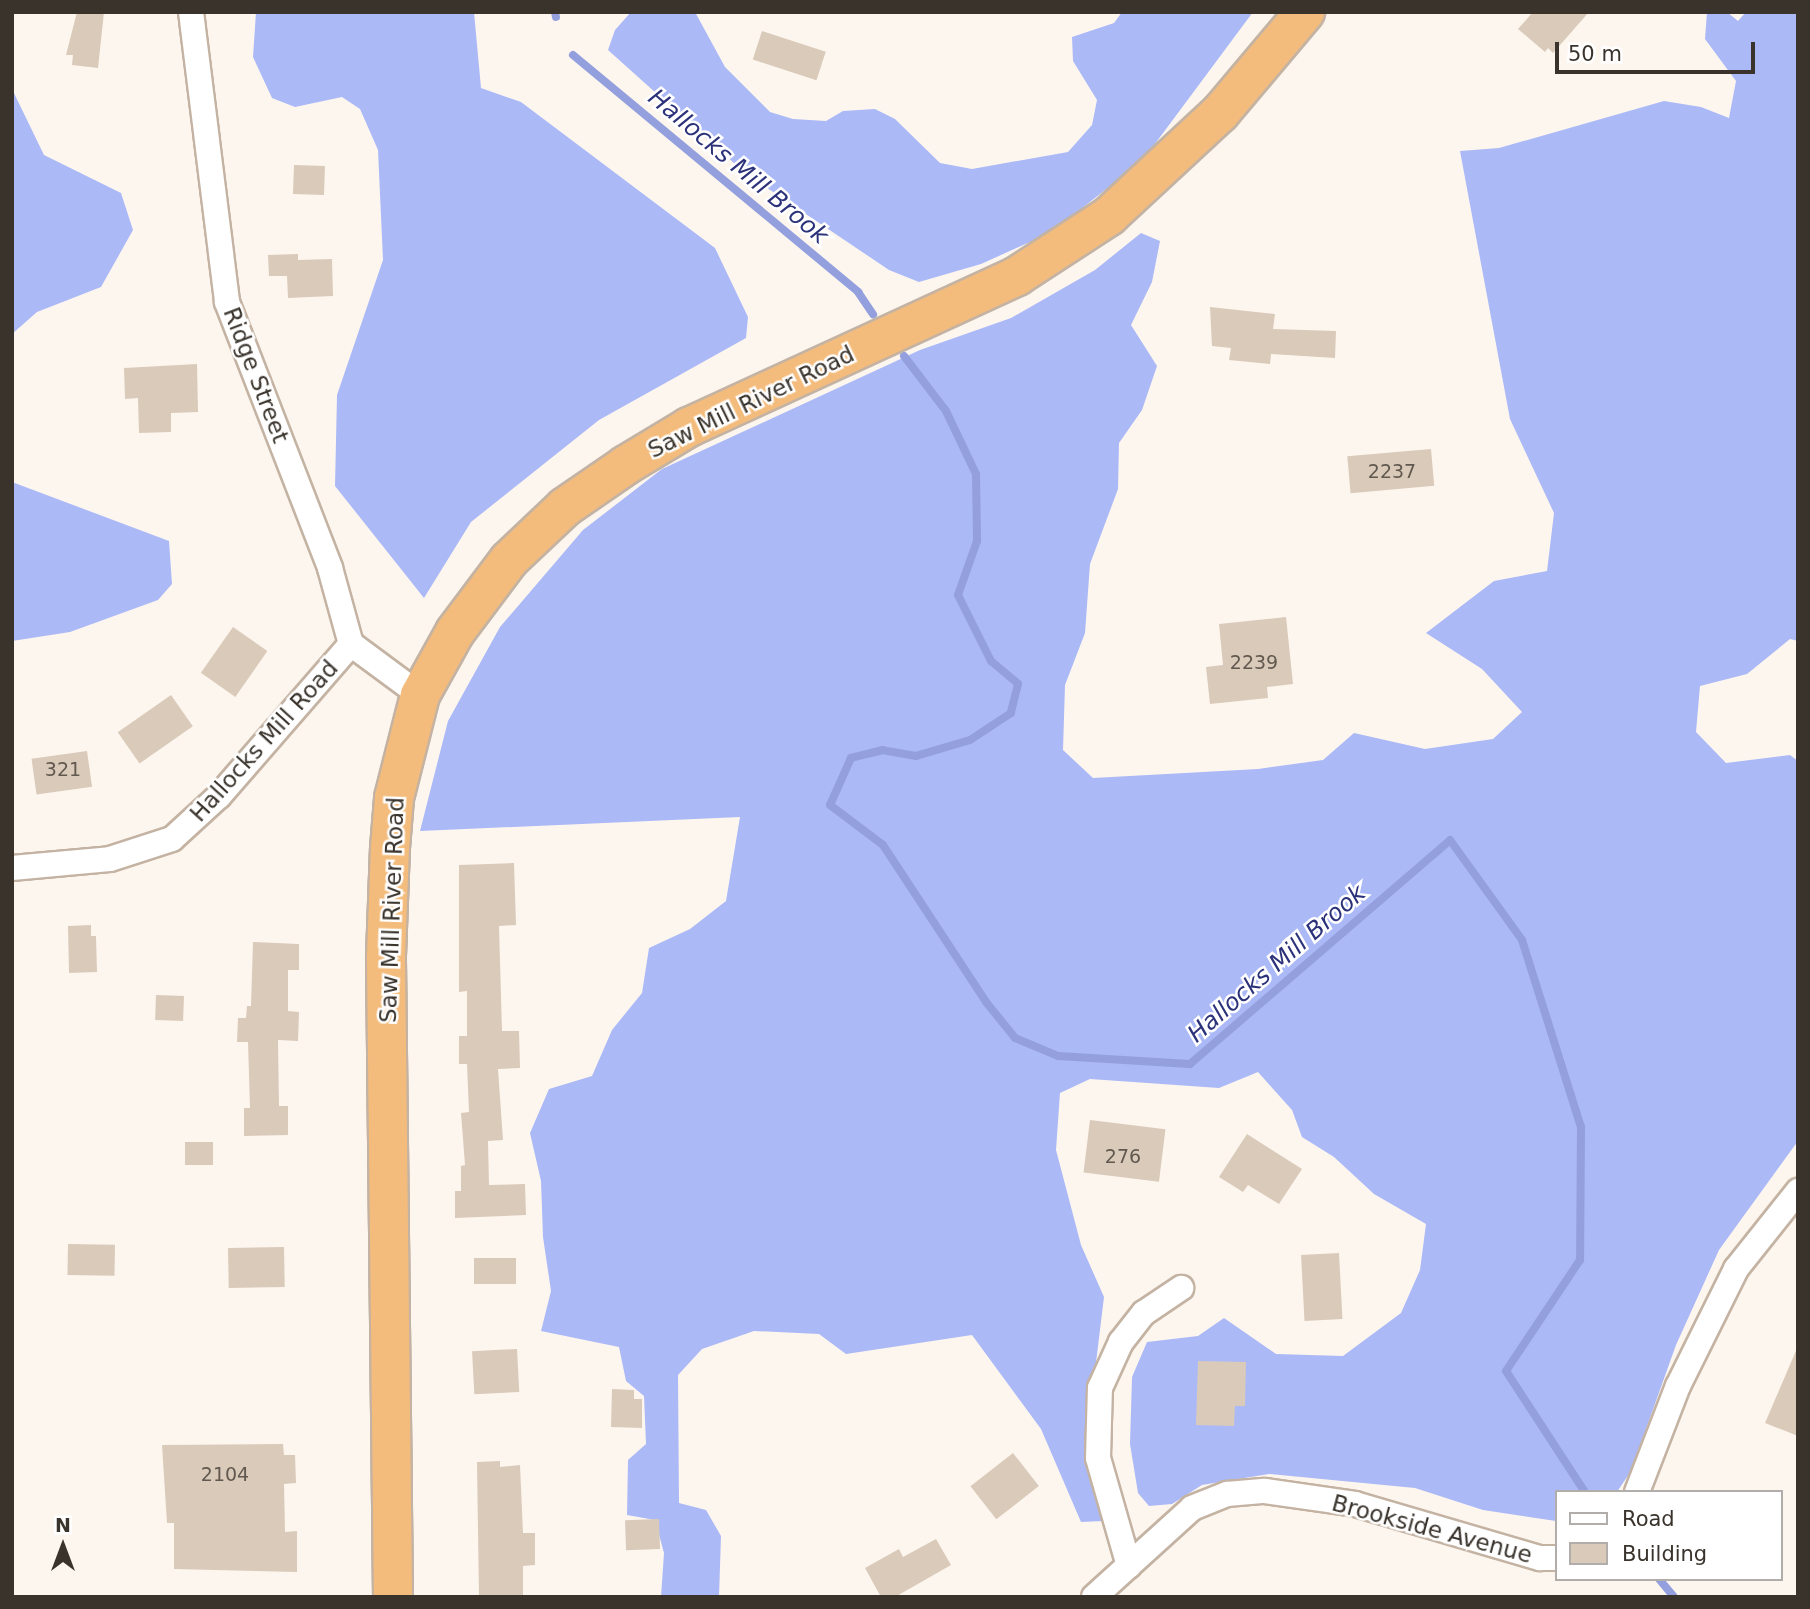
<!DOCTYPE html>
<style>
body{margin:0}
#map{position:relative;width:1810px;height:1609px;overflow:hidden;background:#fdf6ef;font-family:"DejaVu Sans",sans-serif}
div>[style]{position:absolute}
.forest>*{inset:0;background:#abb9f7}
.stream>*{height:8px;margin:-4px;padding:0 4px;transform-origin:4px;border-radius:4px;background:#93a0dd}
.building>*{inset:0;background:#dacab9;transform-origin:0 0}
.roads{filter:drop-shadow(2px 0 #c4b3a3) drop-shadow(-2px 0 #c4b3a3) drop-shadow(0 2px #c4b3a3) drop-shadow(0 -2px #c4b3a3)}
.minor>*{height:24px;margin:-12px;padding:0 12px;transform-origin:12px;border-radius:12px;background:#fff}
.trunk>*{height:38px;margin:-19px;padding:0 19px;transform-origin:19px;border-radius:19px;background:#f4bc7c}
span{translate:-50% -50%;white-space:nowrap;text-align:center;line-height:1.15;-webkit-text-stroke:5px #fff;paint-order:stroke}
.number-label{font-size:19px;color:#61594f}
.number-label span{-webkit-text-stroke-width:0}
.street-label{font-size:23px;color:#39332c}
.water-label{font-size:24px;color:#2c327a;font-style:italic}
.frame{position:absolute;inset:0;border:14px solid #39332c;pointer-events:none}
.legend{position:absolute;left:1555px;top:1490px;width:228px;height:91px;box-sizing:border-box;background:#fff;border:2px solid #b0adab;margin:0;padding:9px 12px;list-style:none;font-size:21px;color:#39332c}
.legend li{display:flex;align-items:center;gap:14px;height:35px}
.legend b{width:35px;border:2px solid #b0adab}
.north{position:absolute;left:28px;top:1511px;width:70px;height:70px;-webkit-text-stroke:5px #fff;paint-order:stroke;rotate:0deg;font-size:19px;font-weight:700;line-height:28px;text-align:center;color:#39332c}
.north::after{content:'';display:block;margin:auto;width:24px;height:32px;background:#39332c;clip-path:polygon(50% 0,100% 100%,50% 72%,0 100%)}
.scale{position:absolute;left:1555px;top:42px;width:200px;height:32px;box-sizing:border-box;border:4px solid #39332c;border-top:0;padding-left:9px;font-size:21px;line-height:24px;white-space:nowrap;color:#39332c;-webkit-text-stroke:5px #fff;paint-order:stroke}
</style>
<div id="map">
<div class="forest">
<div style="clip-path:polygon(256px 12px,474px 12px,481px 88px,521px 102px,715px 248px,748px 317px,746px 338px,599px 420px,471px 522px,424px 598px,335px 486px,337px 395px,383px 260px,378px 150px,360px 109px,342px 97px,295px 107px,272px 98px,253px 57px)"></div>
<div style="clip-path:polygon(631px 12px,695px 12px,725px 67px,770px 112px,793px 119px,826px 121px,843px 111px,875px 109px,895px 119px,940px 163px,972px 169px,1068px 152px,1092px 125px,1097px 100px,1073px 61px,1072px 37px,1114px 23px,1122px 12px,1253px 12px,1143px 160px,1052px 232px,981px 264px,919px 282px,889px 270px,745px 173px,608px 50px,615px 30px)"></div>
<div style="clip-path:polygon(1707px 12px,1727px 12px,1738px 21px,1746px 12px,1798px 12px,1798px 641px,1790px 639px,1747px 674px,1700px 686px,1696px 732px,1726px 763px,1790px 755px,1798px 761px,1798px 1141px,1719px 1250px,1676px 1345px,1631px 1471px,1617px 1492px,1556px 1492px,1556px 1521px,1483px 1510px,1415px 1488px,1269px 1474px,1202px 1485px,1172px 1504px,1149px 1506px,1138px 1493px,1130px 1444px,1132px 1377px,1147px 1342px,1198px 1336px,1224px 1318px,1276px 1354px,1343px 1356px,1401px 1313px,1420px 1270px,1426px 1224px,1374px 1194px,1334px 1157px,1302px 1137px,1292px 1110px,1258px 1072px,1219px 1088px,1090px 1079px,1060px 1093px,1056px 1150px,1081px 1245px,1104px 1297px,1085px 1453px,1103px 1521px,1081px 1522px,1041px 1429px,972px 1335px,846px 1354px,819px 1334px,754px 1331px,702px 1349px,678px 1375px,679px 1503px,706px 1510px,721px 1536px,719px 1597px,661px 1597px,664px 1553px,655px 1520px,627px 1515px,628px 1460px,646px 1444px,644px 1396px,626px 1381px,619px 1347px,541px 1331px,551px 1291px,543px 1237px,541px 1181px,530px 1133px,549px 1089px,592px 1076px,612px 1030px,642px 993px,649px 948px,690px 929px,726px 901px,740px 817px,420px 831px,448px 721px,500px 627px,583px 530px,662px 469px,920px 350px,1011px 318px,1095px 270px,1141px 233px,1160px 241px,1152px 282px,1131px 325px,1157px 366px,1142px 410px,1119px 443px,1118px 489px,1090px 564px,1085px 633px,1065px 685px,1063px 750px,1093px 778px,1258px 769px,1323px 760px,1354px 733px,1425px 749px,1493px 739px,1522px 712px,1482px 669px,1426px 633px,1494px 581px,1547px 571px,1554px 513px,1510px 419px,1460px 151px,1499px 148px,1664px 101px,1701px 107px,1729px 118px,1736px 81px,1705px 39px)"></div>
<div style="clip-path:polygon(12px 89px,44px 155px,121px 193px,133px 230px,101px 287px,37px 312px,12px 334px)"></div>
<div style="clip-path:polygon(12px 482px,169px 541px,172px 584px,158px 600px,70px 632px,12px 641px)"></div>
</div>
<div class="stream">
<div style="left:555px;top:12px;width:5px;rotate:79deg"></div>
<div style="left:573px;top:55px;width:371px;rotate:39.7deg"></div>
<div style="left:858px;top:292px;width:27px;rotate:56deg"></div>
<div style="left:904px;top:356px;width:69px;rotate:52.6deg"></div>
<div style="left:946px;top:411px;width:70px;rotate:64.5deg"></div>
<div style="left:976px;top:474px;width:67px;rotate:89.1deg"></div>
<div style="left:977px;top:541px;width:57px;rotate:109.4deg"></div>
<div style="left:958px;top:595px;width:74px;rotate:63.4deg"></div>
<div style="left:991px;top:661px;width:35px;rotate:40deg"></div>
<div style="left:1018px;top:684px;width:30px;rotate:104deg"></div>
<div style="left:1011px;top:713px;width:49px;rotate:146.6deg"></div>
<div style="left:970px;top:740px;width:56px;rotate:163.5deg"></div>
<div style="left:916px;top:756px;width:34px;rotate:-170deg"></div>
<div style="left:883px;top:750px;width:33px;rotate:166deg"></div>
<div style="left:851px;top:758px;width:51px;rotate:114.1deg"></div>
<div style="left:830px;top:805px;width:66px;rotate:37deg"></div>
<div style="left:883px;top:845px;width:188px;rotate:56.7deg"></div>
<div style="left:986px;top:1002px;width:46px;rotate:51.1deg"></div>
<div style="left:1015px;top:1038px;width:47px;rotate:22.7deg"></div>
<div style="left:1058px;top:1056px;width:132px;rotate:3.5deg"></div>
<div style="left:1190px;top:1064px;width:343px;rotate:-40.7deg"></div>
<div style="left:1450px;top:840px;width:123px;rotate:54.2deg"></div>
<div style="left:1522px;top:940px;width:196px;rotate:72.5deg"></div>
<div style="left:1581px;top:1127px;width:133px;rotate:90.4deg"></div>
<div style="left:1580px;top:1260px;width:133px;rotate:123.7deg"></div>
<div style="left:1506px;top:1371px;width:145px;rotate:56.9deg"></div>
<div style="left:1659px;top:1579px;width:23px;rotate:50deg"></div>
</div>
<div class="building">
<div style="clip-path:polygon(77px 12px,104px 12px,98px 68px,72px 65px,73px 55px,66px 55px)"></div>
<div style="clip-path:polygon(1533px 12px,1589px 12px,1553px 53px,1548px 48px,1545px 52px,1518px 29px)"></div>
<div style="left:762px;top:31px;width:67px;height:30px;rotate:18deg"></div>
<div style="left:294px;top:165px;width:31px;height:29px;rotate:2deg"></div>
<div style="clip-path:polygon(298px 254px,298px 260px,332px 259px,333px 296px,288px 298px,287px 276px,269px 276px,268px 255px)"></div>
<div style="clip-path:polygon(1210px 307px,1275px 314px,1273px 329px,1336px 331px,1335px 358px,1271px 354px,1270px 364px,1229px 360px,1231px 348px,1212px 346px)"></div>
<div style="clip-path:polygon(197px 364px,198px 412px,171px 413px,171px 432px,139px 433px,138px 398px,125px 399px,124px 368px)"></div>
<div style="left:1431px;top:449px;width:37px;height:84px;rotate:85deg"></div>
<div style="clip-path:polygon(1286px 617px,1293px 684px,1267px 687px,1268px 698px,1210px 704px,1206px 667px,1223px 665px,1219px 624px)"></div>
<div style="left:233px;top:627px;width:42px;height:56px;rotate:35deg"></div>
<div style="left:171px;top:695px;width:38px;height:65px;rotate:55deg"></div>
<div style="left:87px;top:751px;width:36px;height:56px;rotate:82deg"></div>
<div style="clip-path:polygon(514px 863px,516px 925px,499px 926px,502px 1031px,519px 1031px,520px 1068px,498px 1069px,503px 1140px,488px 1141px,489px 1185px,525px 1184px,526px 1215px,455px 1218px,455px 1191px,461px 1191px,461px 1166px,465px 1165px,461px 1113px,469px 1112px,467px 1064px,459px 1064px,459px 1036px,467px 1036px,467px 991px,459px 992px,459px 865px)"></div>
<div style="clip-path:polygon(91px 925px,91px 936px,96px 936px,97px 972px,69px 973px,68px 926px)"></div>
<div style="clip-path:polygon(253px 942px,299px 944px,299px 970px,288px 970px,288px 1011px,299px 1012px,298px 1041px,278px 1040px,279px 1106px,288px 1106px,288px 1135px,244px 1136px,244px 1108px,250px 1108px,248px 1042px,237px 1042px,238px 1018px,246px 1018px,247px 1006px,251px 1006px)"></div>
<div style="left:156px;top:995px;width:28px;height:25px;rotate:2deg"></div>
<div style="left:1090px;top:1120px;width:76px;height:53px;rotate:7deg"></div>
<div style="clip-path:polygon(1247px 1134px,1302px 1169px,1279px 1204px,1248px 1185px,1243px 1192px,1219px 1177px)"></div>
<div style="left:213px;top:1142px;width:23px;height:28px;rotate:90deg"></div>
<div style="left:68px;top:1244px;width:47px;height:31px;rotate:1deg"></div>
<div style="left:284px;top:1247px;width:40px;height:56px;rotate:89deg"></div>
<div style="left:1339px;top:1253px;width:66px;height:38px;rotate:87deg"></div>
<div style="left:474px;top:1258px;width:42px;height:26px"></div>
<div style="clip-path:polygon(1798px 1346px,1798px 1436px,1765px 1423px)"></div>
<div style="left:517px;top:1349px;width:43px;height:45px;rotate:87deg"></div>
<div style="clip-path:polygon(1198px 1361px,1246px 1362px,1245px 1406px,1235px 1406px,1234px 1426px,1196px 1425px)"></div>
<div style="clip-path:polygon(612px 1389px,634px 1390px,634px 1399px,642px 1399px,642px 1428px,611px 1427px)"></div>
<div style="clip-path:polygon(283px 1444px,284px 1455px,295px 1455px,296px 1483px,284px 1484px,285px 1532px,297px 1531px,297px 1572px,174px 1569px,174px 1523px,167px 1523px,162px 1445px)"></div>
<div style="left:1013px;top:1453px;width:42px;height:54px;rotate:52deg"></div>
<div style="clip-path:polygon(500px 1461px,500px 1467px,520px 1465px,523px 1533px,535px 1533px,535px 1565px,523px 1566px,523px 1597px,479px 1597px,477px 1462px)"></div>
<div style="left:659px;top:1519px;width:30px;height:34px;rotate:88deg"></div>
<div style="clip-path:polygon(936px 1539px,951px 1565px,895px 1597px,881px 1597px,865px 1568px,899px 1549px,903px 1557px)"></div>
</div>
<div class="roads">
<div class="minor">
<div style="left:191px;top:12px;width:292px;rotate:82.9deg"></div>
<div style="left:227px;top:302px;width:285px;rotate:68.8deg"></div>
<div style="left:330px;top:568px;width:79px;rotate:74.6deg"></div>
<div style="left:351px;top:644px;width:86px;rotate:36.5deg"></div>
<div style="left:12px;top:868px;width:98px;rotate:-5.2deg"></div>
<div style="left:110px;top:859px;width:65px;rotate:-17.9deg"></div>
<div style="left:172px;top:839px;width:64px;rotate:-42.5deg"></div>
<div style="left:219px;top:796px;width:201px;rotate:-49deg"></div>
<div style="left:1637px;top:1492px;width:114px;rotate:-68.9deg"></div>
<div style="left:1678px;top:1386px;width:131px;rotate:-63.6deg"></div>
<div style="left:1736px;top:1269px;width:100px;rotate:-51.5deg"></div>
<div style="left:1129px;top:1566px;width:112px;rotate:-106deg"></div>
<div style="left:1098px;top:1458px;width:70px;rotate:-88.4deg"></div>
<div style="left:1100px;top:1388px;width:51px;rotate:-65.5deg"></div>
<div style="left:1121px;top:1342px;width:37px;rotate:-52deg"></div>
<div style="left:1144px;top:1313px;width:45px;rotate:-34deg"></div>
<div style="left:1094px;top:1597px;width:132px;rotate:-42.2deg"></div>
<div style="left:1192px;top:1508px;width:38px;rotate:-22deg"></div>
<div style="left:1227px;top:1494px;width:38px;rotate:-5deg"></div>
<div style="left:1265px;top:1491px;width:91px;rotate:8.2deg"></div>
<div style="left:1355px;top:1504px;width:193px;rotate:16.3deg"></div>
<div style="left:1540px;top:1558px;width:16px"></div>
</div>
<div class="trunk">
<div style="left:393px;top:1597px;width:641px;rotate:-90.63deg"></div>
<div style="left:386px;top:956px;width:108px;rotate:-87.9deg"></div>
<div style="left:390px;top:848px;width:50px;rotate:-85.4deg"></div>
<div style="left:394px;top:798px;width:106px;rotate:-75.8deg"></div>
<div style="left:420px;top:695px;width:72px;rotate:-60.9deg"></div>
<div style="left:455px;top:632px;width:90px;rotate:-53.1deg"></div>
<div style="left:509px;top:560px;width:77px;rotate:-43.4deg"></div>
<div style="left:565px;top:507px;width:74px;rotate:-34.5deg"></div>
<div style="left:626px;top:465px;width:74px;rotate:-31.1deg"></div>
<div style="left:689px;top:427px;width:361px;rotate:-24.7deg"></div>
<div style="left:1017px;top:276px;width:110px;rotate:-33.1deg"></div>
<div style="left:1109px;top:216px;width:151px;rotate:-42.9deg"></div>
<div style="left:1220px;top:113px;width:132px;rotate:-49.9deg"></div>
</div>
</div>
<div class="number-label">
<span style="left:1392px;top:472px">2237</span>
<span style="left:1254px;top:663px">2239</span>
<span style="left:63px;top:770px">321</span>
<span style="left:1123px;top:1157px">276</span>
<span style="left:225px;top:1475px">2104</span>
</div>
<div class="street-label">
<span style="left:256px;top:375px;rotate:69deg">Ridge Street</span>
<span style="left:751px;top:402px;rotate:-26deg">Saw Mill River Road</span>
<span style="left:264px;top:741px;rotate:-48deg">Hallocks Mill Road</span>
<span style="left:392px;top:910px;rotate:-88deg">Saw Mill River Road</span>
<span style="left:1432px;top:1529px;rotate:15deg">Brookside Avenue</span>
</div>
<div class="water-label">
<span style="left:738px;top:167px;rotate:40deg">Hallocks Mill Brook</span>
<span style="left:1277px;top:964px;rotate:-41deg">Hallocks Mill Brook</span>
</div>
<div class="frame"></div>
<ul class="legend">
<li><b style="height:9px;background:#fff"></b>Road</li>
<li><b style="height:19px;background:#dacab9"></b>Building</li>
</ul>
<div class="north">N</div>
<div class="scale">50 m</div>
</div>
